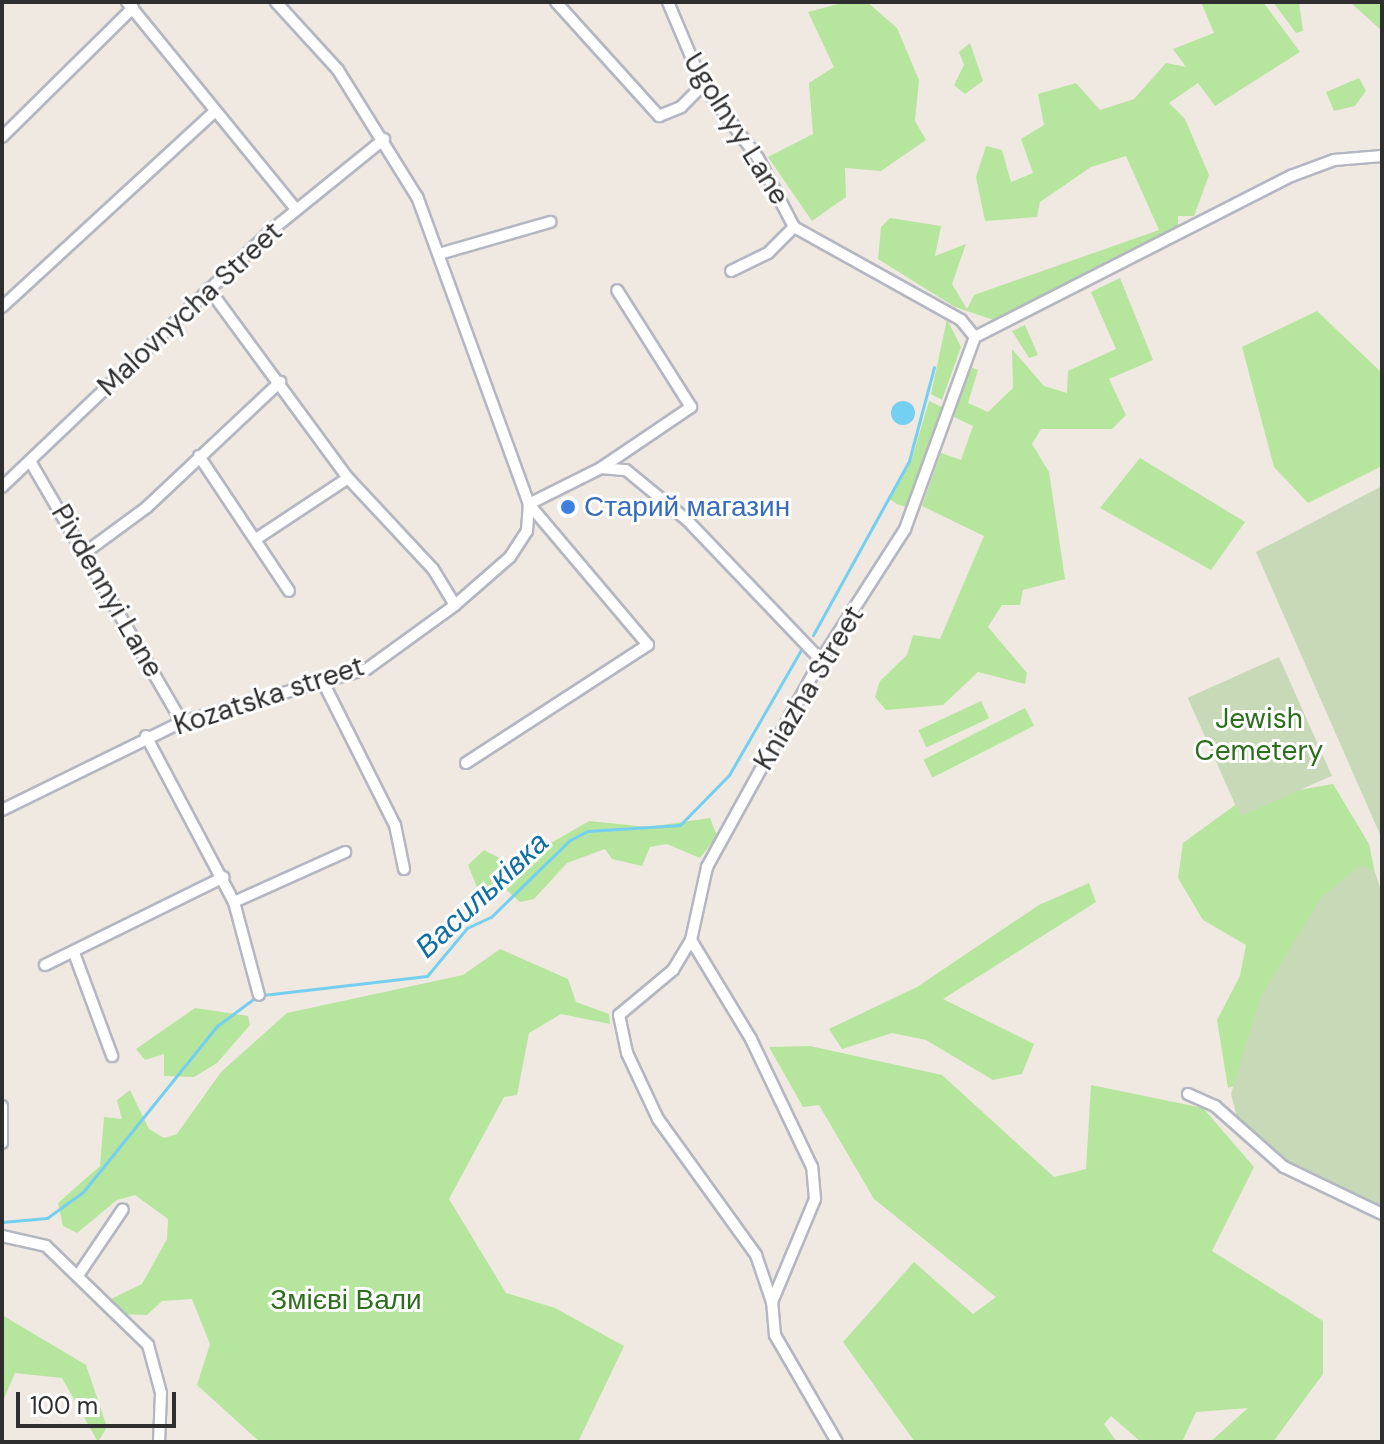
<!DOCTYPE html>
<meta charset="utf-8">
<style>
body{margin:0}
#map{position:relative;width:1384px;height:1444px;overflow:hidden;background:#efe9e1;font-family:"DM Sans",sans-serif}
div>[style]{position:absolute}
.green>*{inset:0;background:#b6e59e;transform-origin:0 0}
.cemetery>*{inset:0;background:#c8d9b8;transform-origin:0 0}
.water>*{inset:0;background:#75cff0}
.round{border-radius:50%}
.stream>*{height:3px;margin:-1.5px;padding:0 1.5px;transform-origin:1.5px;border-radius:1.5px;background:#75cff0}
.roads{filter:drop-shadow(2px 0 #b4b7c1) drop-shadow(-2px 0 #b4b7c1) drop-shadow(0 2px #b4b7c1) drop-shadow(0 -2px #b4b7c1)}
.minor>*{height:10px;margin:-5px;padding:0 5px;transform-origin:5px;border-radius:5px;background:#fff}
.dots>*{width:22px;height:22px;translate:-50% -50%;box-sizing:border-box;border:4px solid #fff;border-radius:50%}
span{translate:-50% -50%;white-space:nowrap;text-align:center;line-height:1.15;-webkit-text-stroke:6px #fff;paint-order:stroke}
.street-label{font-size:28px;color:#2e2e2e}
.shop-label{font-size:28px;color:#366cbe}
.left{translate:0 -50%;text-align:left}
.park-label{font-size:28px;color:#2c6e1b}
.water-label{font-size:30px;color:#0d6fa3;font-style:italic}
.frame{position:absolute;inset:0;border:4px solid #2e2e2e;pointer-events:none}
.scale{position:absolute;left:16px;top:1392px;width:160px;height:36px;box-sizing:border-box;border:4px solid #2e2e2e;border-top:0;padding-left:10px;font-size:24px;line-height:28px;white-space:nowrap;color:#2e2e2e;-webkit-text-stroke:6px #fff;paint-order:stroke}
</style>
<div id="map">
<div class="green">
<div style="clip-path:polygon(846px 2px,867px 2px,897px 28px,919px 80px,915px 121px,926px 140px,881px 171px,845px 168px,846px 197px,812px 221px,768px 157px,813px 134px,809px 83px,834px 67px,808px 12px)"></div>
<div style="clip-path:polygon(1201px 2px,1263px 2px,1300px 52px,1215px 106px,1198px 83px,1169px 103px,1185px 119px,1209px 175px,1194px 216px,1178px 216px,1178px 232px,994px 320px,955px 307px,878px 259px,881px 227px,890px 218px,941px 226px,935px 256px,966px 244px,952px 284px,967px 309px,974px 295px,1159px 230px,1126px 156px,1091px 167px,1040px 202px,1037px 217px,985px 221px,976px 177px,986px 146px,1002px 150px,1011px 182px,1033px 173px,1021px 139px,1044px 125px,1038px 94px,1076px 83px,1100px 110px,1134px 99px,1166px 63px,1186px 67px,1173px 49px,1214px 33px)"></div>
<div style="clip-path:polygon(1273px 2px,1299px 2px,1303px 31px,1296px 33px)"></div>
<div style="clip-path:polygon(1350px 2px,1382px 2px,1382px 31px)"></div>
<div style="clip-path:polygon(970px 43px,983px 81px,965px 94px,954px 85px,964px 65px,959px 52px)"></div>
<div style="clip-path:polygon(1359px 78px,1366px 91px,1355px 106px,1334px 111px,1326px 92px)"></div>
<div style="clip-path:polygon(1120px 278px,1153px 360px,1109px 379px,1126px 415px,1112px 429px,1041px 429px,1032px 444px,1049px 472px,1065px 579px,1023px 590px,1020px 605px,1002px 605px,988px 627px,1027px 673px,1025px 684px,978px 672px,943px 705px,886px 710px,875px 697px,880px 681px,907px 655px,913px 635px,940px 639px,984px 536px,922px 506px,941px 453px,961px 460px,973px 426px,954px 417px,970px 367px,978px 370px,968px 403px,988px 412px,1013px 388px,1012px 349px,1044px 386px,1067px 393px,1068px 371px,1116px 349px,1091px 292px)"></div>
<div style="clip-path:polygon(1317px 311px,1382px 373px,1382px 466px,1308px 503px,1274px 467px,1242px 347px)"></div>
<div style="clip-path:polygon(947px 319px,961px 347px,942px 400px,931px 394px)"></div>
<div style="clip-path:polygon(1025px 325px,1038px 355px,1029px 358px,1012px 331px)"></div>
<div style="clip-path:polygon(929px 401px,942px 407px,906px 507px,897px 504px,890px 499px,911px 462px)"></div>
<div style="clip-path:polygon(1140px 458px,1245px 522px,1211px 570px,1100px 508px)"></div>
<div style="left:981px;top:701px;width:19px;height:69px;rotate:65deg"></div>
<div style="left:1025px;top:708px;width:20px;height:114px;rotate:63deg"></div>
<div style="clip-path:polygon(1333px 784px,1369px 844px,1382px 907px,1290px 1066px,1228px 1088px,1217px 1020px,1240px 976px,1246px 945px,1203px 920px,1178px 878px,1183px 843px,1242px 800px)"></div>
<div style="clip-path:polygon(710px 818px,717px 836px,700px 858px,667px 844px,650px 847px,642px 866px,612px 859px,605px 849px,567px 863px,534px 899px,520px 902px,503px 887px,481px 897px,468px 865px,484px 850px,513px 865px,589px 821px,648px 827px)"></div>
<div style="clip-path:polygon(1089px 883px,1096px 902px,943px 999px,1034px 1044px,1022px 1074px,993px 1080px,926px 1040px,892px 1033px,842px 1049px,829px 1029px,917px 987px,1039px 905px)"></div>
<div style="clip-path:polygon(500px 949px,568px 979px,576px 1002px,609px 1014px,610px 1024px,561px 1014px,529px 1033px,517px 1095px,504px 1097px,449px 1199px,506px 1293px,555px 1308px,624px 1346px,578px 1442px,260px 1442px,197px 1385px,210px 1344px,192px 1299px,162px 1301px,147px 1315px,117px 1314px,111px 1299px,142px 1284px,167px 1239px,168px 1219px,135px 1195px,117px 1200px,77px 1233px,63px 1226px,58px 1203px,100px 1166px,104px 1117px,122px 1119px,117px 1100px,130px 1090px,149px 1129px,164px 1138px,177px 1134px,221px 1072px,287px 1013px,463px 975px)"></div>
<div style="clip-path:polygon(195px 1008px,248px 1016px,250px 1025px,217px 1063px,194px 1077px,164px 1076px,164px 1054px,145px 1060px,136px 1049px)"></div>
<div style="clip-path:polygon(810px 1046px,942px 1075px,1054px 1177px,1086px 1169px,1091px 1085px,1203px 1108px,1254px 1167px,1212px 1251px,1323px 1321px,1323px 1374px,1273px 1442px,1210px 1442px,1248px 1408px,1196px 1412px,1182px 1442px,1141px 1442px,1111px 1416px,1104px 1424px,1117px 1442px,915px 1442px,843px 1342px,914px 1262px,973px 1314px,996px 1297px,874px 1199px,819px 1105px,803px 1107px,769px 1047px)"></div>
<div style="clip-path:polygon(2px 1315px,86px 1365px,107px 1427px,98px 1442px,62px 1378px,15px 1373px,2px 1403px)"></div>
</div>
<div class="cemetery">
<div style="clip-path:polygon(1382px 486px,1382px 839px,1256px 552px)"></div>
<div style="left:1279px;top:657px;width:130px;height:100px;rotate:66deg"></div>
<div style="clip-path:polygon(1360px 865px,1375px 872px,1382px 894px,1382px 1211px,1262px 1148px,1237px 1117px,1231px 1094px,1260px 998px,1321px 898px)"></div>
</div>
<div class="water">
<div class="round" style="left:891px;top:401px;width:24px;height:24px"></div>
</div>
<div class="stream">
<div style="left:813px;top:635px;width:199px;rotate:-61.1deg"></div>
<div style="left:909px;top:461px;width:97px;rotate:-75.1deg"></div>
<div style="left:263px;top:995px;width:165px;rotate:-6.6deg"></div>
<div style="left:427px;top:976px;width:62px;rotate:-50.2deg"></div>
<div style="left:467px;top:928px;width:26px;rotate:-25deg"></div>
<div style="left:491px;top:917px;width:110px;rotate:-44.3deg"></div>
<div style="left:570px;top:840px;width:20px;rotate:-27deg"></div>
<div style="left:588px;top:831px;width:92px;rotate:-3.7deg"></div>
<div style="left:680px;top:825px;width:70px;rotate:-45.6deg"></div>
<div style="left:729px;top:775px;width:144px;rotate:-60.1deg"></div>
<div style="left:2px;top:1222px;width:45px;rotate:-5.1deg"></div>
<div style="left:47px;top:1218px;width:44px;rotate:-35.8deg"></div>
<div style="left:83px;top:1192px;width:213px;rotate:-51.1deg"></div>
<div style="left:217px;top:1026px;width:49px;rotate:-36.6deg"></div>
</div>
<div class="roads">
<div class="minor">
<div style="left:127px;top:2px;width:267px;rotate:50.8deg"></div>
<div style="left:556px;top:2px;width:154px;rotate:47.9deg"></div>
<div style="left:659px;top:116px;width:24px;rotate:-22deg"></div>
<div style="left:681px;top:107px;width:31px;rotate:-45deg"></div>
<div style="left:668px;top:2px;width:90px;rotate:67.1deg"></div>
<div style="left:703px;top:85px;width:91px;rotate:53deg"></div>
<div style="left:758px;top:158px;width:78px;rotate:62.4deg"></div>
<div style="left:794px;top:227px;width:37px;rotate:135deg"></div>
<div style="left:768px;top:253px;width:41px;rotate:154.1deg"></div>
<div style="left:2px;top:137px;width:184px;rotate:-44.6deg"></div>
<div style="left:794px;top:227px;width:191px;rotate:29.1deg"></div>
<div style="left:961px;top:320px;width:22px;rotate:51deg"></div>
<div style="left:439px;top:254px;width:116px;rotate:-16.1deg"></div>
<div style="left:209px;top:289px;width:235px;rotate:53.7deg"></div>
<div style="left:348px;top:478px;width:125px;rotate:47deg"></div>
<div style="left:433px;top:569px;width:42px;rotate:58.6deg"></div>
<div style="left:2px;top:307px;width:285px;rotate:-42.6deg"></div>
<div style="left:199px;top:456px;width:162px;rotate:56.3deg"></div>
<div style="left:30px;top:461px;width:302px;rotate:59.8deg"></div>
<div style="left:601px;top:468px;width:25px;rotate:5deg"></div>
<div style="left:626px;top:470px;width:79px;rotate:39.3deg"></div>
<div style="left:687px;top:520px;width:194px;rotate:46.3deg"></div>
<div style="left:2px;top:487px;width:374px;rotate:-43.6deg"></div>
<div style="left:273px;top:229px;width:143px;rotate:-39deg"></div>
<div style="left:256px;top:539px;width:110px;rotate:-33.5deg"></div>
<div style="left:86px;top:552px;width:76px;rotate:-36.4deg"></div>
<div style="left:147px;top:507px;width:183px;rotate:-43.2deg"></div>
<div style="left:324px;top:684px;width:158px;rotate:63.3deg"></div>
<div style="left:395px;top:825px;width:45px;rotate:78.4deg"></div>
<div style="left:146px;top:736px;width:188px;rotate:62.1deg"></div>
<div style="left:234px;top:902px;width:122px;rotate:-24.2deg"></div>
<div style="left:466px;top:763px;width:217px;rotate:-33deg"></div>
<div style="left:648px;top:645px;width:185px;rotate:-130.2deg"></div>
<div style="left:529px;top:504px;width:80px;rotate:-26.6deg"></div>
<div style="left:601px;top:468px;width:109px;rotate:-34.1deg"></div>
<div style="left:691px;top:407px;width:138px;rotate:-122.3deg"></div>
<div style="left:2px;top:810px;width:200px;rotate:-26.1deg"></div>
<div style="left:182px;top:722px;width:192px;rotate:-16deg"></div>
<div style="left:367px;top:669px;width:109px;rotate:-36deg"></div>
<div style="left:455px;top:605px;width:73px;rotate:-41.1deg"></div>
<div style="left:510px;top:557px;width:31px;rotate:-57deg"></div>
<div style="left:527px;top:531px;width:27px;rotate:-86deg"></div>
<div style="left:529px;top:504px;width:327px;rotate:-110deg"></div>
<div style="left:417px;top:197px;width:150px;rotate:-121.9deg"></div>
<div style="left:338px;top:70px;width:92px;rotate:-132.4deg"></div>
<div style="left:234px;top:902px;width:96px;rotate:75deg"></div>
<div style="left:691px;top:940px;width:35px;rotate:121deg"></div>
<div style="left:673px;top:970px;width:70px;rotate:140.2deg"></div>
<div style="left:619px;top:1015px;width:39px;rotate:78deg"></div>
<div style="left:627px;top:1053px;width:73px;rotate:64.8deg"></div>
<div style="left:658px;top:1119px;width:168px;rotate:54.2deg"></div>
<div style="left:756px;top:1255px;width:50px;rotate:71.2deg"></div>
<div style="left:74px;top:953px;width:110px;rotate:69.7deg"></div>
<div style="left:45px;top:965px;width:199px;rotate:-26.2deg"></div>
<div style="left:1188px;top:1094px;width:30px;rotate:24deg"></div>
<div style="left:1215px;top:1106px;width:92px;rotate:41.5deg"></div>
<div style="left:1284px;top:1167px;width:109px;rotate:25.6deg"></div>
<div style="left:2px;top:1106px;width:37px;rotate:90deg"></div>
<div style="left:2px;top:1236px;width:45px;rotate:12.8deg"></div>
<div style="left:46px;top:1246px;width:142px;rotate:44.1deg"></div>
<div style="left:148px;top:1345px;width:50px;rotate:74.8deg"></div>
<div style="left:161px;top:1393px;width:49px;rotate:92.3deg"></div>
<div style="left:79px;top:1274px;width:78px;rotate:-55.9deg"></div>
<div style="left:837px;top:1442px;width:124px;rotate:-120.1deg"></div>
<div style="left:775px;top:1335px;width:33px;rotate:-95deg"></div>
<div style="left:772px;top:1302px;width:112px;rotate:-67.3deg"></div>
<div style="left:815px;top:1199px;width:32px;rotate:-95deg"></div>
<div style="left:812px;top:1167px;width:142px;rotate:-115.5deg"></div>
<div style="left:751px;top:1039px;width:116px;rotate:-121.2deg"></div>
<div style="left:691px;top:940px;width:75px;rotate:-77.6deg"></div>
<div style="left:707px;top:867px;width:236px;rotate:-61.2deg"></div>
<div style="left:821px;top:660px;width:156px;rotate:-57.3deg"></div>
<div style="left:905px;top:529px;width:204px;rotate:-70deg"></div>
<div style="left:975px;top:337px;width:355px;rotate:-27deg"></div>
<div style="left:1291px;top:176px;width:46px;rotate:-20.4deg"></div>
<div style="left:1334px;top:160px;width:48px;rotate:-4.8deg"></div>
</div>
</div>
<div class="dots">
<div style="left:568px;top:507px;background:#3f7fe0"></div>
</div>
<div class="street-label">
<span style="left:736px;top:129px;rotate:58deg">Ugolnyy Lane</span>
<span style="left:190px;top:309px;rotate:-43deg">Malovnycha Street</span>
<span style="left:107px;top:591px;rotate:60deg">Pivdennyi Lane</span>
<span style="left:809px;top:688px;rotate:-59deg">Kniazha Street</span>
<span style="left:269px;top:696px;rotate:-18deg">Kozatska street</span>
</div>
<div class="shop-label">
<span class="left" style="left:584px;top:507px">Старий магазин</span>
</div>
<div class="park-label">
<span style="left:1259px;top:735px">Jewish<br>Cemetery</span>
<span style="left:346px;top:1300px">Змієві Вали</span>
</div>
<div class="water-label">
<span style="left:482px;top:895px;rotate:-43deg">Васильківка</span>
</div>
<div class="frame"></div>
<div class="scale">100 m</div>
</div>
